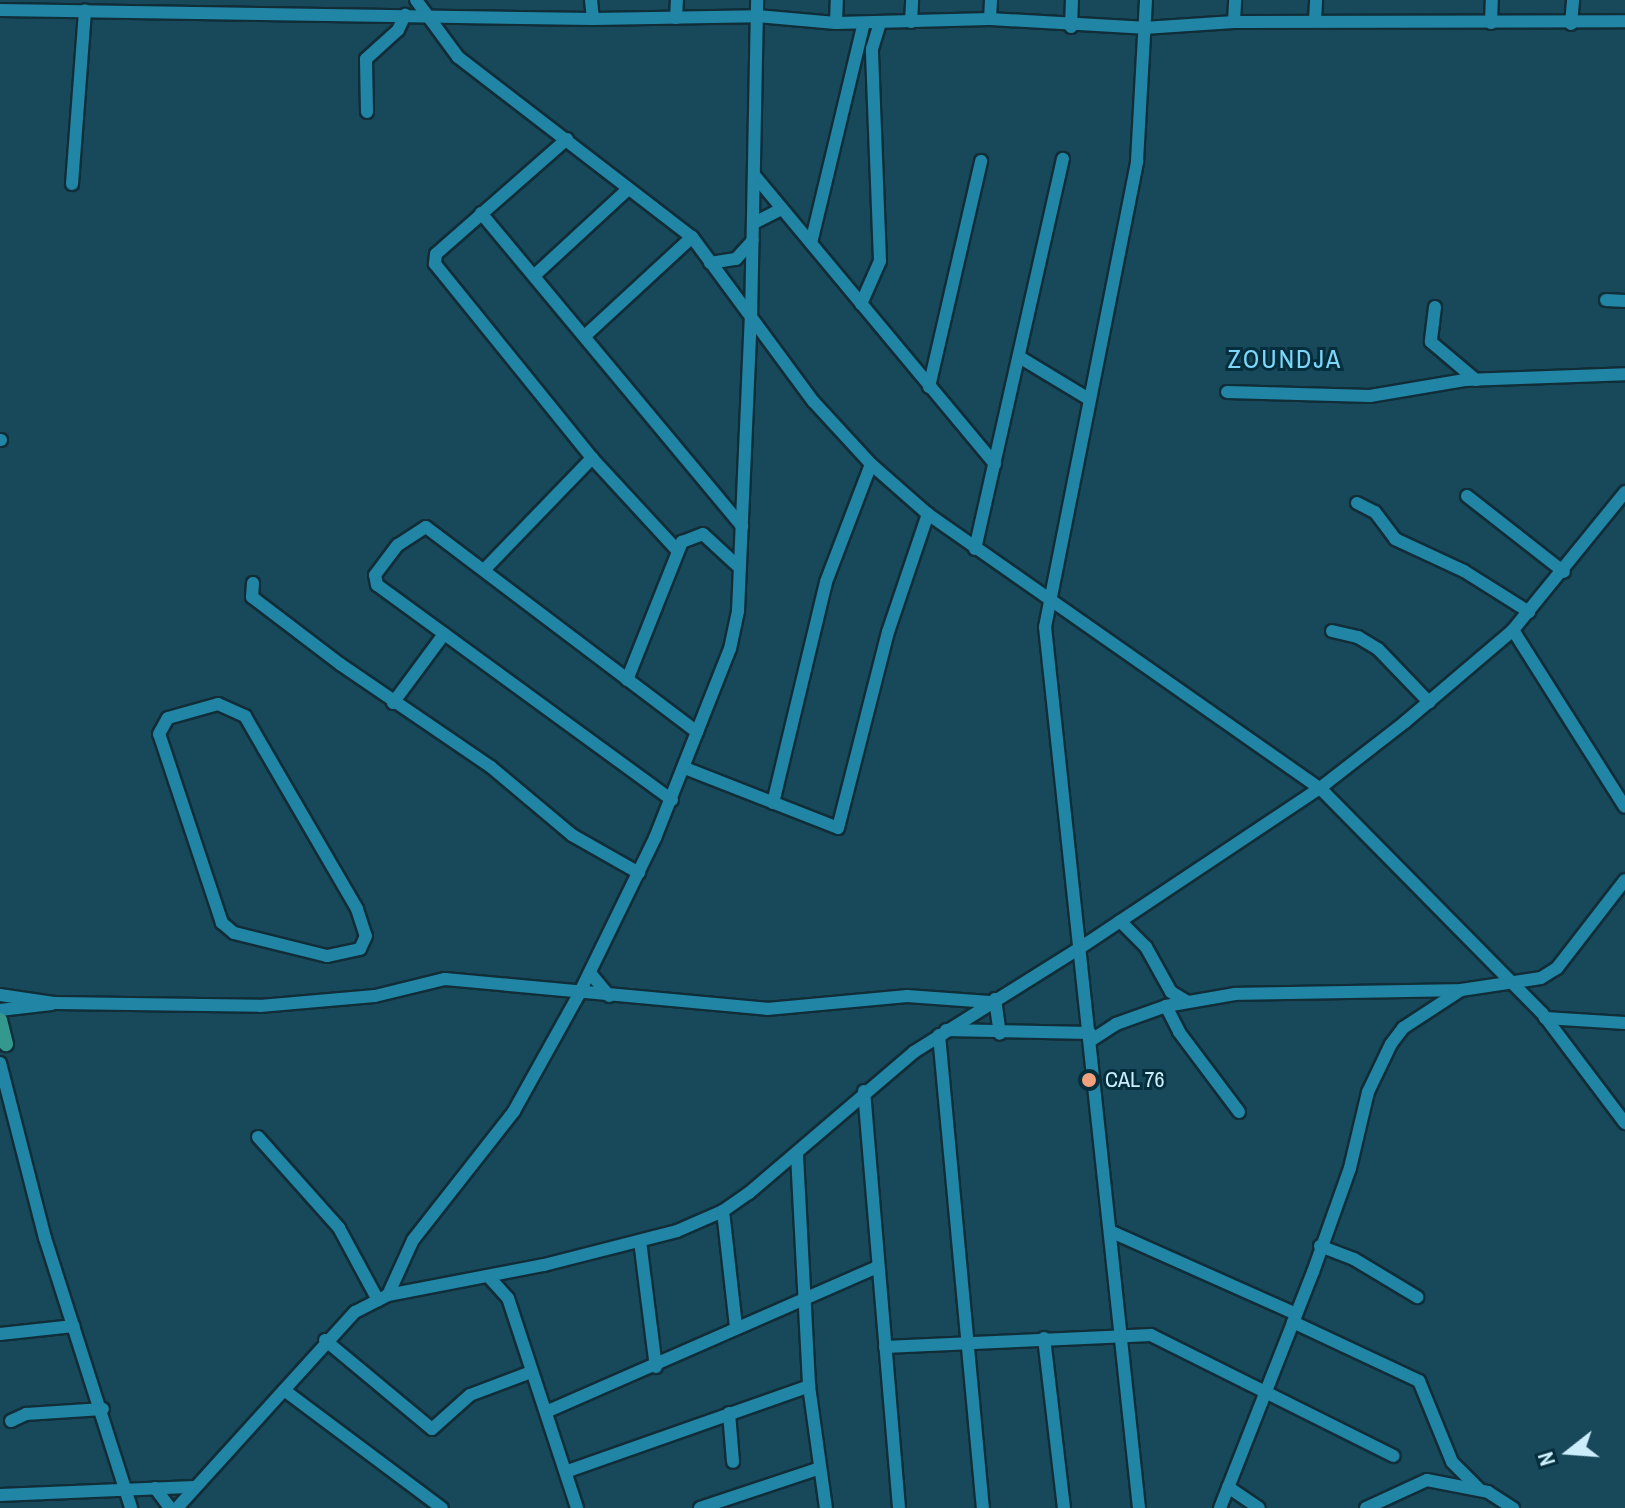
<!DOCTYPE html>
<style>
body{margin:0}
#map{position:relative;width:1625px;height:1508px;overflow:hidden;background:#18495b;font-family:"Archivo Narrow",sans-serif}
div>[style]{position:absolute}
.roads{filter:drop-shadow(2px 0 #102d38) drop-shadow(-2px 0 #102d38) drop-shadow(0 2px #102d38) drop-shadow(0 -2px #102d38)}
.minor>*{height:12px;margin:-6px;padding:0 6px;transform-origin:6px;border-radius:6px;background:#2185a5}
.major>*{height:14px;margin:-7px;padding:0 7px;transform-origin:7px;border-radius:7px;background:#33998f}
.dots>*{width:22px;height:22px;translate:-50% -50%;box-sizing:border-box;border:4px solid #042e3c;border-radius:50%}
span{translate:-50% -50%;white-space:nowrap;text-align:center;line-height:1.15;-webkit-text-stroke:6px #042e3c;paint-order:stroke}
.poi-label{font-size:22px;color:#cceefc}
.left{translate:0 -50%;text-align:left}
.quarter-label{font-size:26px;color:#7cd7fa;letter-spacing:2px}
.north{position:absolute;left:1529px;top:1412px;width:80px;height:80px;-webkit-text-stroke:6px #042e3c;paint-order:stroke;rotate:253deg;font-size:22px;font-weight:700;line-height:32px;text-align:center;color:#cceefc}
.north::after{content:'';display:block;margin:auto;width:28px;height:36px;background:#cceefc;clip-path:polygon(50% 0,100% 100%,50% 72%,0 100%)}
</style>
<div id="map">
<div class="roads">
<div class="minor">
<div style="left:416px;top:0;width:71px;rotate:53.6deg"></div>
<div style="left:458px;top:57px;width:295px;rotate:37.6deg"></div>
<div style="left:692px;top:237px;width:204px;rotate:53.6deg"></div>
<div style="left:813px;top:401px;width:86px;rotate:47.4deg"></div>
<div style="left:871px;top:464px;width:76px;rotate:41.3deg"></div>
<div style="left:928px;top:514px;width:478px;rotate:35deg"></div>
<div style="left:1320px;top:788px;width:316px;rotate:45.4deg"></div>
<div style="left:1542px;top:1013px;width:138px;rotate:53deg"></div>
<div style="left:591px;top:0;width:19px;rotate:84deg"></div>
<div style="left:0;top:10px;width:593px;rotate:0.87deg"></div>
<div style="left:593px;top:19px;width:164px;rotate:-1deg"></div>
<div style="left:757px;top:16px;width:79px;rotate:5.1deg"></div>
<div style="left:836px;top:23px;width:154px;rotate:-1.5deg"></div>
<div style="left:990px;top:19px;width:154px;rotate:3.3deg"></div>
<div style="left:1144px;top:28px;width:90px;rotate:-3.8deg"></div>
<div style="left:1234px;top:22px;width:391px;rotate:-0.1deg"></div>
<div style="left:676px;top:18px;width:18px;rotate:-87deg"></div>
<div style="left:990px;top:19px;width:19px;rotate:-87deg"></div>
<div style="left:1315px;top:21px;width:21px;rotate:-87deg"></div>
<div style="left:911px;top:22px;width:22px;rotate:-87deg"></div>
<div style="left:1234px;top:22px;width:22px;rotate:-87deg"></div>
<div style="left:836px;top:23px;width:23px;rotate:-88deg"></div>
<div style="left:1491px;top:23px;width:23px;rotate:-88deg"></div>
<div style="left:1571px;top:24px;width:24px;rotate:-85deg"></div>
<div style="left:1071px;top:27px;width:27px;rotate:-88deg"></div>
<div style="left:367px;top:112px;width:53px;rotate:-91.1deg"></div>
<div style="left:366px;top:59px;width:43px;rotate:-42.2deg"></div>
<div style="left:398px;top:30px;width:17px;rotate:-65deg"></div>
<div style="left:567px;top:139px;width:174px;rotate:138.7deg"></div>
<div style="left:436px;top:254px;width:10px;rotate:96deg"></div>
<div style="left:435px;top:264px;width:250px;rotate:51deg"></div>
<div style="left:592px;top:458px;width:125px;rotate:47.3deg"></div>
<div style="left:755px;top:176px;width:375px;rotate:50.2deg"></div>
<div style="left:72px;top:184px;width:174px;rotate:-85.7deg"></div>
<div style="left:481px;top:213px;width:408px;rotate:50.2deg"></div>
<div style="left:754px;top:223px;width:30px;rotate:-27deg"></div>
<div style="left:811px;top:243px;width:226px;rotate:-76.5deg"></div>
<div style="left:710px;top:263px;width:26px;rotate:-9deg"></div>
<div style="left:736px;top:259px;width:25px;rotate:-48deg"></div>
<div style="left:536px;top:274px;width:125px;rotate:-42.7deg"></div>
<div style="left:1606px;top:300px;width:19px;rotate:3deg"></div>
<div style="left:861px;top:304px;width:47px;rotate:-66.2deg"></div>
<div style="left:880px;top:261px;width:212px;rotate:-92.2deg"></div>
<div style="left:872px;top:49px;width:27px;rotate:-73deg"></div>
<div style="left:1435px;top:307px;width:35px;rotate:97deg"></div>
<div style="left:1431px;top:342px;width:59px;rotate:40.2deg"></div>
<div style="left:587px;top:334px;width:143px;rotate:-42.7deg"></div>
<div style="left:1021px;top:358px;width:79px;rotate:31.1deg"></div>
<div style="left:929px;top:387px;width:232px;rotate:-77deg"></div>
<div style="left:1227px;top:392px;width:143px;rotate:1.6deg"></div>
<div style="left:1370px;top:396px;width:96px;rotate:-9.6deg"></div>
<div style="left:1465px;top:380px;width:160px;rotate:-2.1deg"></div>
<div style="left:0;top:440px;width:1px"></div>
<div style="left:1467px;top:496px;width:123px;rotate:38.1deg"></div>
<div style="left:1357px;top:503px;width:20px;rotate:27deg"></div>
<div style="left:1375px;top:512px;width:34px;rotate:53deg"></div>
<div style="left:1395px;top:539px;width:76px;rotate:24.9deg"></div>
<div style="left:1464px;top:571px;width:77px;rotate:32.2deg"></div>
<div style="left:975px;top:549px;width:400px;rotate:-77.3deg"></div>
<div style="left:484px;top:570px;width:156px;rotate:-46deg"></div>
<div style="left:253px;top:583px;width:14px;rotate:94deg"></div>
<div style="left:252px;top:597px;width:111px;rotate:37.3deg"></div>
<div style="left:340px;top:664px;width:183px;rotate:34.3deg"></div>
<div style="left:491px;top:767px;width:106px;rotate:40deg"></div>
<div style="left:572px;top:835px;width:77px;rotate:29.6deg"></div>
<div style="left:1513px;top:630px;width:209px;rotate:57.7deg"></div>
<div style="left:1332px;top:631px;width:27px;rotate:13deg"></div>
<div style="left:1358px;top:637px;width:23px;rotate:31deg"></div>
<div style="left:1378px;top:649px;width:74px;rotate:46.1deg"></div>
<div style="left:627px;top:680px;width:149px;rotate:-68.3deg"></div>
<div style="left:682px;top:542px;width:22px;rotate:-21deg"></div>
<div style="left:703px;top:534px;width:50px;rotate:42.6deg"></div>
<div style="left:393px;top:703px;width:86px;rotate:-53.5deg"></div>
<div style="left:218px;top:704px;width:30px;rotate:24deg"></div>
<div style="left:245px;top:716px;width:38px;rotate:60deg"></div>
<div style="left:264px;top:749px;width:185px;rotate:59.8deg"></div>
<div style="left:357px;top:909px;width:28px;rotate:72deg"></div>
<div style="left:366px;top:936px;width:14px;rotate:115deg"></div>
<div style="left:360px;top:949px;width:34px;rotate:168deg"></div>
<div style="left:327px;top:956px;width:96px;rotate:-166.1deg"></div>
<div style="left:234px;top:933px;width:16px;rotate:-140deg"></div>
<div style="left:222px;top:923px;width:199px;rotate:-108.4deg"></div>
<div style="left:159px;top:734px;width:18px;rotate:-61deg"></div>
<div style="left:168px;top:718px;width:52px;rotate:-15.6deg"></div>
<div style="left:685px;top:768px;width:164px;rotate:21.4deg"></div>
<div style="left:838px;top:828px;width:202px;rotate:-75.7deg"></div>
<div style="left:888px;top:632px;width:125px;rotate:-71.3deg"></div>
<div style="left:672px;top:800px;width:365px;rotate:-143.9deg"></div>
<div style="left:377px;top:585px;width:10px;rotate:-101deg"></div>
<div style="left:375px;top:575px;width:38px;rotate:-53deg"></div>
<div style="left:398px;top:545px;width:33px;rotate:-33deg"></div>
<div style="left:426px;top:527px;width:340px;rotate:37.1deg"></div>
<div style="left:773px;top:803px;width:227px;rotate:-76.5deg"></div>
<div style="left:826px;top:582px;width:126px;rotate:-69.1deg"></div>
<div style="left:1120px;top:921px;width:37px;rotate:45deg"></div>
<div style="left:1146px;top:947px;width:51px;rotate:60.9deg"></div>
<div style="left:1171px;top:992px;width:17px;rotate:31deg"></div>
<div style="left:590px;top:973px;width:30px;rotate:50deg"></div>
<div style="left:0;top:995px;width:56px;rotate:8.3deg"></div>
<div style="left:55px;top:1003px;width:205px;rotate:0.8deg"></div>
<div style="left:260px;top:1006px;width:115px;rotate:-5deg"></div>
<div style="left:375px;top:996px;width:72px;rotate:-13.7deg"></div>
<div style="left:445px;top:979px;width:323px;rotate:5.3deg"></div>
<div style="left:767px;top:1009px;width:141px;rotate:-5.3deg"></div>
<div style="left:907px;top:996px;width:83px;rotate:4.1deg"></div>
<div style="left:995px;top:999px;width:35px;rotate:82deg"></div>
<div style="left:1166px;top:1006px;width:29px;rotate:63deg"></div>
<div style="left:1179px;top:1032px;width:100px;rotate:53.1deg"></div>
<div style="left:0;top:1010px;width:52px;rotate:-6.6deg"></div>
<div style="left:1545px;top:1018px;width:80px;rotate:3.6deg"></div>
<div style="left:946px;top:1030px;width:144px;rotate:1.2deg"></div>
<div style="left:939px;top:1035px;width:475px;rotate:84.7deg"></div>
<div style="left:1090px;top:1041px;width:31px;rotate:-33deg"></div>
<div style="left:1116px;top:1024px;width:53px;rotate:-19.8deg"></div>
<div style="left:1166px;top:1006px;width:70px;rotate:-9.9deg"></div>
<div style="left:1235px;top:994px;width:226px;rotate:-1deg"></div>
<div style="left:0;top:1063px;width:181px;rotate:75.6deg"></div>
<div style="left:45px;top:1238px;width:283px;rotate:72.3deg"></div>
<div style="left:864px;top:1091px;width:418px;rotate:85.2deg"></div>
<div style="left:258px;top:1137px;width:122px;rotate:48.3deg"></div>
<div style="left:339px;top:1228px;width:82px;rotate:61.6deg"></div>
<div style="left:797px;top:1155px;width:231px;rotate:87deg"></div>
<div style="left:809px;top:1386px;width:123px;rotate:82.1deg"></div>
<div style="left:723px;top:1211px;width:117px;rotate:83.6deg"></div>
<div style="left:1112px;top:1232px;width:201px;rotate:24deg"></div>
<div style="left:640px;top:1241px;width:127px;rotate:82.8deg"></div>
<div style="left:1320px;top:1246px;width:36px;rotate:21deg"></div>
<div style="left:1354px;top:1259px;width:74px;rotate:31.1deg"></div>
<div style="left:488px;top:1276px;width:30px;rotate:48deg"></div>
<div style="left:508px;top:1298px;width:221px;rotate:71.8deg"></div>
<div style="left:388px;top:1295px;width:60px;rotate:-65.6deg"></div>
<div style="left:413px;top:1240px;width:164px;rotate:-51.9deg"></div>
<div style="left:514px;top:1111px;width:134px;rotate:-60.9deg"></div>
<div style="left:579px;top:994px;width:174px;rotate:-64deg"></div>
<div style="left:655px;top:838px;width:203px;rotate:-68.4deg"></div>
<div style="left:730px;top:649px;width:39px;rotate:-78deg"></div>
<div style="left:738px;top:611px;width:292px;rotate:-87.5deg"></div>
<div style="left:751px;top:319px;width:319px;rotate:-88.9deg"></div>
<div style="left:1293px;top:1322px;width:139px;rotate:25.1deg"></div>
<div style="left:1419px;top:1381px;width:87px;rotate:67.8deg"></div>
<div style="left:1452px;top:1462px;width:40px;rotate:45deg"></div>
<div style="left:0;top:1334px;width:74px;rotate:-6.2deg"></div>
<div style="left:1044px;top:1338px;width:171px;rotate:83.3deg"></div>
<div style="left:325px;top:1340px;width:139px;rotate:39.8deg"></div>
<div style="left:432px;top:1429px;width:51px;rotate:-41.8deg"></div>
<div style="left:470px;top:1395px;width:65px;rotate:-20.7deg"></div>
<div style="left:885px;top:1347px;width:266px;rotate:-2.6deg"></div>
<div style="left:1151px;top:1335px;width:271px;rotate:26.5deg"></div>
<div style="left:284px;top:1390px;width:197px;rotate:36.8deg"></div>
<div style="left:548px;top:1411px;width:359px;rotate:-23.6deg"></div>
<div style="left:729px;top:1413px;width:49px;rotate:85.3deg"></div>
<div style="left:11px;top:1421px;width:17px;rotate:-25deg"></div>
<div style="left:26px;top:1414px;width:77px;rotate:-3.7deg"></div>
<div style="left:568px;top:1471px;width:256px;rotate:-19.4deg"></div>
<div style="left:1228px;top:1487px;width:37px;rotate:34deg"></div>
<div style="left:155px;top:1488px;width:25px;rotate:53deg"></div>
<div style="left:0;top:1495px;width:194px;rotate:-2.4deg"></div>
<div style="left:177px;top:1508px;width:265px;rotate:-47.8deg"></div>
<div style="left:355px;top:1312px;width:37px;rotate:-27deg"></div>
<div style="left:388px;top:1295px;width:159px;rotate:-10.9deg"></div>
<div style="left:544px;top:1265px;width:137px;rotate:-14.3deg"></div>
<div style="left:677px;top:1231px;width:50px;rotate:-23.5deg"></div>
<div style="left:723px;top:1211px;width:32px;rotate:-35deg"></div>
<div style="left:749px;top:1193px;width:217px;rotate:-40.5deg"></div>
<div style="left:914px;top:1052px;width:196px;rotate:-32.1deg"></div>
<div style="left:1080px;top:948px;width:288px;rotate:-33.7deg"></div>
<div style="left:1320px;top:788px;width:108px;rotate:-37.8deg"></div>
<div style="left:1405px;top:722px;width:142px;rotate:-40.4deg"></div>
<div style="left:1513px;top:630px;width:178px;rotate:-50.9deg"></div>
<div style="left:700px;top:1508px;width:126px;rotate:-18.4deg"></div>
<div style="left:1139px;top:1508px;width:886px;rotate:-96.09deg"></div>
<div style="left:1045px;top:627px;width:475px;rotate:-78.8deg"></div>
<div style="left:1137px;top:161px;width:161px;rotate:-86.8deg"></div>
<div style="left:1220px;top:1508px;width:254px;rotate:-68.5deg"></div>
<div style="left:1313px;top:1272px;width:110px;rotate:-70.4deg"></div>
<div style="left:1350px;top:1168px;width:78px;rotate:-76.7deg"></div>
<div style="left:1368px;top:1092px;width:53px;rotate:-64.4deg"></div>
<div style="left:1391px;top:1044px;width:20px;rotate:-53deg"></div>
<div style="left:1403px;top:1028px;width:69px;rotate:-33.2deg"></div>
<div style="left:1461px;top:990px;width:81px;rotate:-8.5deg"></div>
<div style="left:1541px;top:978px;width:19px;rotate:-32deg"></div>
<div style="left:1557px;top:968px;width:111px;rotate:-52.3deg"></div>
<div style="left:1366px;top:1508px;width:67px;rotate:-24.7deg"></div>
<div style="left:1427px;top:1480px;width:62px;rotate:11.1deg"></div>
<div style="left:1488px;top:1492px;width:30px;rotate:33deg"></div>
</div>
<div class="major">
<div style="left:0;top:1020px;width:25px;rotate:76deg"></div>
</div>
</div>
<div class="dots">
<div style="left:1089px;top:1080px;background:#f1a17d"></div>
</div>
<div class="poi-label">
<span class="left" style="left:1105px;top:1080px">CAL 76</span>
</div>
<div class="quarter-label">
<span style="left:1285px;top:359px">ZOUNDJA</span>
</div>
<div class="north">N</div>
</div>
